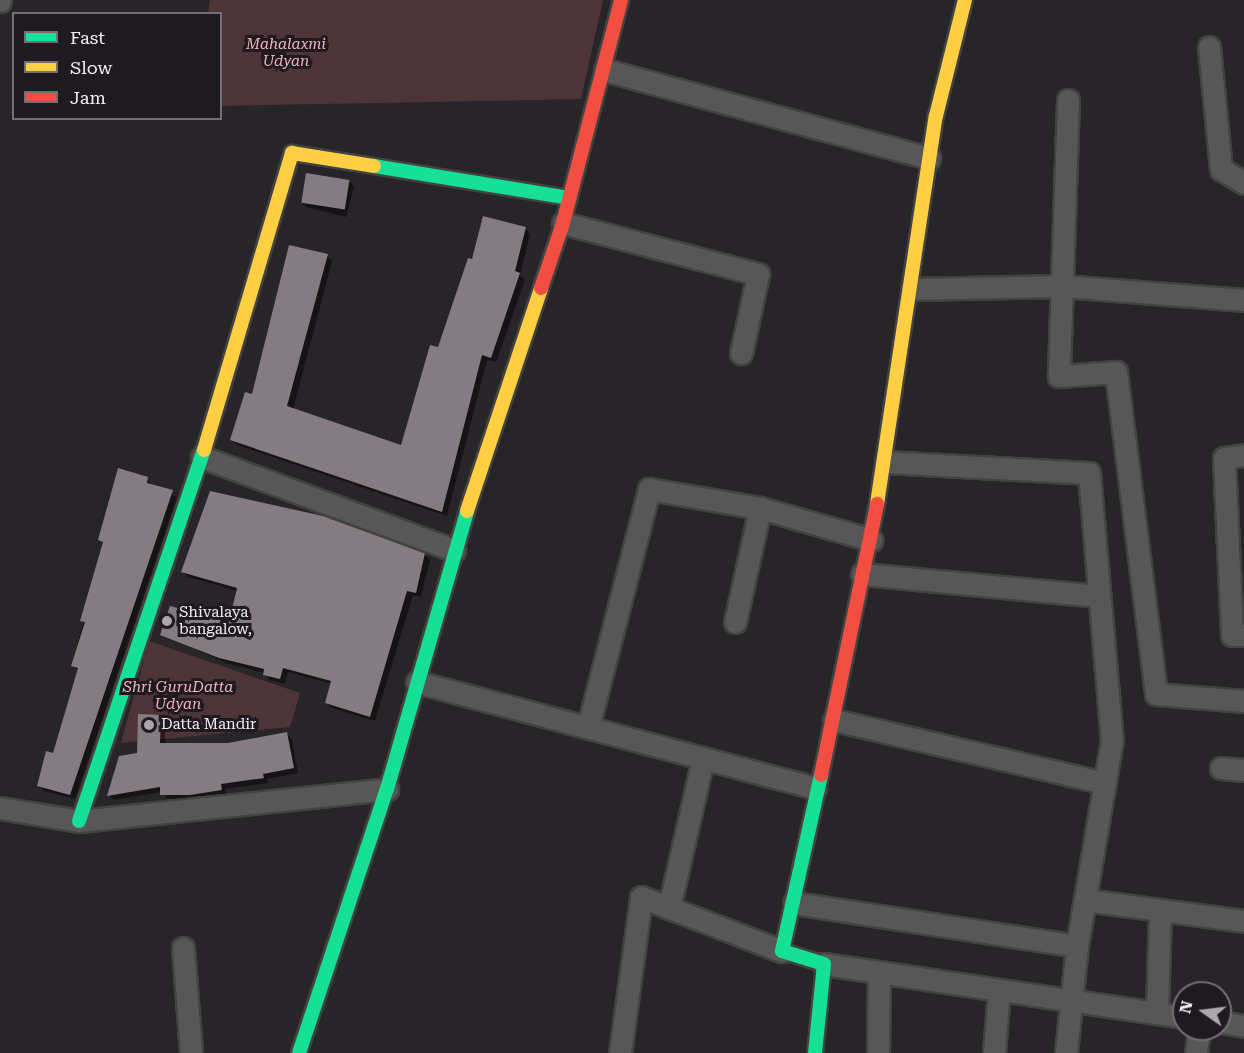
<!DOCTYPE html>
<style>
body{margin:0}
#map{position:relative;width:1244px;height:1053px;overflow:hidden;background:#282528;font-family:"Roboto Serif",serif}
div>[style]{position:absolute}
.green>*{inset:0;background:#4d3438}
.shadow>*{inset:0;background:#0007}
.building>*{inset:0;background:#857c81;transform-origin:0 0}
.roads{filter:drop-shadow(2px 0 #434243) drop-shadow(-2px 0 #434243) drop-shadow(0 2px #434243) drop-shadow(0 -2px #434243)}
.street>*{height:21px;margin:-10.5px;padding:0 10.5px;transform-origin:10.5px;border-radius:10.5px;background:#585758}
.fast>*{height:14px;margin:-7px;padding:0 7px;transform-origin:7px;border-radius:7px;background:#16e098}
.slow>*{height:14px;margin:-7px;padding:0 7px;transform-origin:7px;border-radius:7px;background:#ffcf43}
.jam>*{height:14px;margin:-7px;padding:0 7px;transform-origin:7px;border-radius:7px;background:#f24e42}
.dots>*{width:16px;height:16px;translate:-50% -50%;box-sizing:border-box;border:3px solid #1f1a1f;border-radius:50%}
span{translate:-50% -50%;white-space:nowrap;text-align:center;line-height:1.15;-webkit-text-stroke:6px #1f1a1f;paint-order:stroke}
.park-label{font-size:15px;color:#f6b2bd;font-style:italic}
.poi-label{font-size:15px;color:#f1edf1}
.left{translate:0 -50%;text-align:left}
.legend{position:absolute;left:12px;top:12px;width:210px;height:108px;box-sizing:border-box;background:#1f1a1f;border:2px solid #736e73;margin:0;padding:8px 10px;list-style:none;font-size:18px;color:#f1edf1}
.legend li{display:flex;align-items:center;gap:12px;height:30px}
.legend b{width:30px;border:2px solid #736e73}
.north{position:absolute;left:1172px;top:981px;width:60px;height:60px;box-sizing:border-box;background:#1f1a1f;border:2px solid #736e73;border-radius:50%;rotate:284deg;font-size:16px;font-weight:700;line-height:24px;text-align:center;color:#f1edf1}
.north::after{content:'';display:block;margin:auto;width:21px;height:27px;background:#aba7ab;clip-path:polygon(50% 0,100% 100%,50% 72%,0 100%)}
</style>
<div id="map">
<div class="green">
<div style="clip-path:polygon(210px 0,603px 0,581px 99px,221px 106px,220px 14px,208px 14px)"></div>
<div style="clip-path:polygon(149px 641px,300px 693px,290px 727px,121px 743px)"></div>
</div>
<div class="shadow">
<div style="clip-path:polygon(349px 181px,354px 187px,346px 217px,306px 207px,300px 201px)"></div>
<div style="clip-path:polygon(525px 228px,530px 234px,520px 275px,525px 280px,496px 362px,487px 360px,447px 516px,237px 445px,232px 440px,327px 256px,332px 261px,293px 410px,402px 447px,473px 261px)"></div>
<div style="clip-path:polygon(147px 479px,152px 486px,177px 497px,75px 799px,44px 791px,39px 785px,54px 755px,79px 672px,72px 665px,104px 545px,99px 540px)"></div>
<div style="clip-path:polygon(424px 554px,430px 560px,421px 597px,413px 595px,375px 721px,332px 708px,326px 703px,332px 684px,288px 672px,285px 684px,270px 680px,265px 673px,226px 663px,162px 634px,230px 624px,238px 591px,188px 577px,183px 572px)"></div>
<div style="clip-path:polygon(160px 716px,165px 721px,165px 744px,228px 744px,287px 734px,292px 739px,298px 773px,267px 779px,268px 783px,225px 789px,226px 795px,183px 800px,167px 799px,162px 792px,114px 800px,109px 796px,120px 758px,138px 755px)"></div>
</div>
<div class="building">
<div style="left:306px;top:173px;width:44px;height:30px;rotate:9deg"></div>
<div style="clip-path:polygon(483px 216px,526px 227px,515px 271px,520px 273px,491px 358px,482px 355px,442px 512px,230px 440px,245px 392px,252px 394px,289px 245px,328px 254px,287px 406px,401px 445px,430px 345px,438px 347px,468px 258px,472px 259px)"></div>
<div style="clip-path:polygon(118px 468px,148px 477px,147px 483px,173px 490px,70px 795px,37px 786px,46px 751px,53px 753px,78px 668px,71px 666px,85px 622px,80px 621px,103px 542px,98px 540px)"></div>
<div style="clip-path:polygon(210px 491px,323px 516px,425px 553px,416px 593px,407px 591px,370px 717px,325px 703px,331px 681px,283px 668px,280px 679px,263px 675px,264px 669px,219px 658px,160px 635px,170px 606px,229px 622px,237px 588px,181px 572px)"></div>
<div style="clip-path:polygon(138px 714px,161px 715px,160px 743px,228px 743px,287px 732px,294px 768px,263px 774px,264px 778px,221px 784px,222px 790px,190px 795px,160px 795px,160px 787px,107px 796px,119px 756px,137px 753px)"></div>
</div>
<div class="roads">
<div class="street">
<div style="left:0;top:1px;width:1px;rotate:-90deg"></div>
<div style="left:1209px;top:47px;width:123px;rotate:84.4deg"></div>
<div style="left:1221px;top:169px;width:27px;rotate:31deg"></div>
<div style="left:605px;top:70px;width:336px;rotate:15.2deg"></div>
<div style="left:1068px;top:100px;width:276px;rotate:91.9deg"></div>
<div style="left:1059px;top:376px;width:57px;rotate:-4deg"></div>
<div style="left:1116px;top:372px;width:324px;rotate:82.9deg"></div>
<div style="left:1156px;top:694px;width:88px;rotate:4.5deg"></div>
<div style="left:563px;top:223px;width:202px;rotate:14.7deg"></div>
<div style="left:758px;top:274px;width:81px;rotate:102.1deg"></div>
<div style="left:912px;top:289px;width:150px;rotate:-1.1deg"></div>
<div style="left:1062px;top:286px;width:183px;rotate:4.4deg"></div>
<div style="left:1244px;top:455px;width:20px;rotate:171deg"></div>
<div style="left:1224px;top:458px;width:177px;rotate:87.4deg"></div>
<div style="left:1232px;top:635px;width:12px"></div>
<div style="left:202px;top:457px;width:269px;rotate:20.3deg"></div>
<div style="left:886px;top:462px;width:203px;rotate:3.1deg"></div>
<div style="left:1089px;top:473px;width:267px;rotate:85.1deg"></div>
<div style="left:1112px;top:739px;width:210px;rotate:99.6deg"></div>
<div style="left:1077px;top:946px;width:108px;rotate:95.9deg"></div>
<div style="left:862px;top:574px;width:238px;rotate:5.3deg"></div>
<div style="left:735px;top:622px;width:117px;rotate:-77.6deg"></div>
<div style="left:417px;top:682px;width:412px;rotate:14.9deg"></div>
<div style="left:834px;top:720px;width:278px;rotate:13.1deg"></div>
<div style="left:588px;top:727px;width:246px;rotate:-75.6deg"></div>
<div style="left:649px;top:489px;width:113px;rotate:9.7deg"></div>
<div style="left:760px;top:508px;width:116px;rotate:15.9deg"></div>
<div style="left:1221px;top:768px;width:23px;rotate:5deg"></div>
<div style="left:0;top:808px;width:80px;rotate:9.3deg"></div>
<div style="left:79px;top:821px;width:310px;rotate:-5.9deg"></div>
<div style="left:1085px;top:900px;width:160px;rotate:7.5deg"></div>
<div style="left:794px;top:903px;width:286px;rotate:8.6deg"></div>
<div style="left:669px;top:908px;width:154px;rotate:-77.2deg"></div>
<div style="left:183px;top:948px;width:105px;rotate:85.6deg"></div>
<div style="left:824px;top:964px;width:364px;rotate:8.4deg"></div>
<div style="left:1157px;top:1013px;width:103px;rotate:-88.3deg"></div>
<div style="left:1220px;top:1022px;width:24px;rotate:9deg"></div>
<div style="left:620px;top:1053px;width:157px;rotate:-82.3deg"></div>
<div style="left:641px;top:897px;width:151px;rotate:21deg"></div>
<div style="left:878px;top:1053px;width:81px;rotate:-89.3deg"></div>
<div style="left:994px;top:1053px;width:63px;rotate:-85.5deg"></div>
<div style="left:1196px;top:1053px;width:24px;rotate:-83deg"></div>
</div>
<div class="fast">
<div style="left:374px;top:166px;width:198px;rotate:9.3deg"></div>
<div style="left:79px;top:821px;width:391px;rotate:-71.4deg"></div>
<div style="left:299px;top:1053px;width:278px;rotate:-71.6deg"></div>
<div style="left:387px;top:789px;width:289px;rotate:-73.9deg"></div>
<div style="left:815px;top:1053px;width:89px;rotate:-84.2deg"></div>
<div style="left:824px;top:964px;width:44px;rotate:-162.8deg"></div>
<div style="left:782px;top:951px;width:180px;rotate:-77.5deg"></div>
</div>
<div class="slow">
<div style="left:204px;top:450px;width:310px;rotate:-73.5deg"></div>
<div style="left:292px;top:153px;width:83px;rotate:9deg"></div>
<div style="left:877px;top:504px;width:392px;rotate:-81.4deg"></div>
<div style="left:936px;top:116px;width:120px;rotate:-76deg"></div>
<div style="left:467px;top:511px;width:235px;rotate:-71.6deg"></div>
</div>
<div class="jam">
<div style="left:541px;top:288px;width:69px;rotate:-71.3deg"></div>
<div style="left:563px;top:223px;width:230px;rotate:-75.4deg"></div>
<div style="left:821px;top:775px;width:277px;rotate:-78.3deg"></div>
</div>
</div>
<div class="dots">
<div style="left:167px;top:621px;background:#aba7ab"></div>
<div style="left:149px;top:725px;background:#aba7ab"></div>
</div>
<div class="park-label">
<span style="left:286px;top:53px">Mahalaxmi<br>Udyan</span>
<span style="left:178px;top:696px">Shri GuruDatta<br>Udyan</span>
</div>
<div class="poi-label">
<span class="left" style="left:179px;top:621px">Shivalaya<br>bangalow,</span>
<span class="left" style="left:161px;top:725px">Datta Mandir</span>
</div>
<ul class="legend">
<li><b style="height:8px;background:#16e098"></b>Fast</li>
<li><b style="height:8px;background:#ffcf43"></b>Slow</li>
<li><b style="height:8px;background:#f24e42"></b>Jam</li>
</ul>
<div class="north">N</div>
</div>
